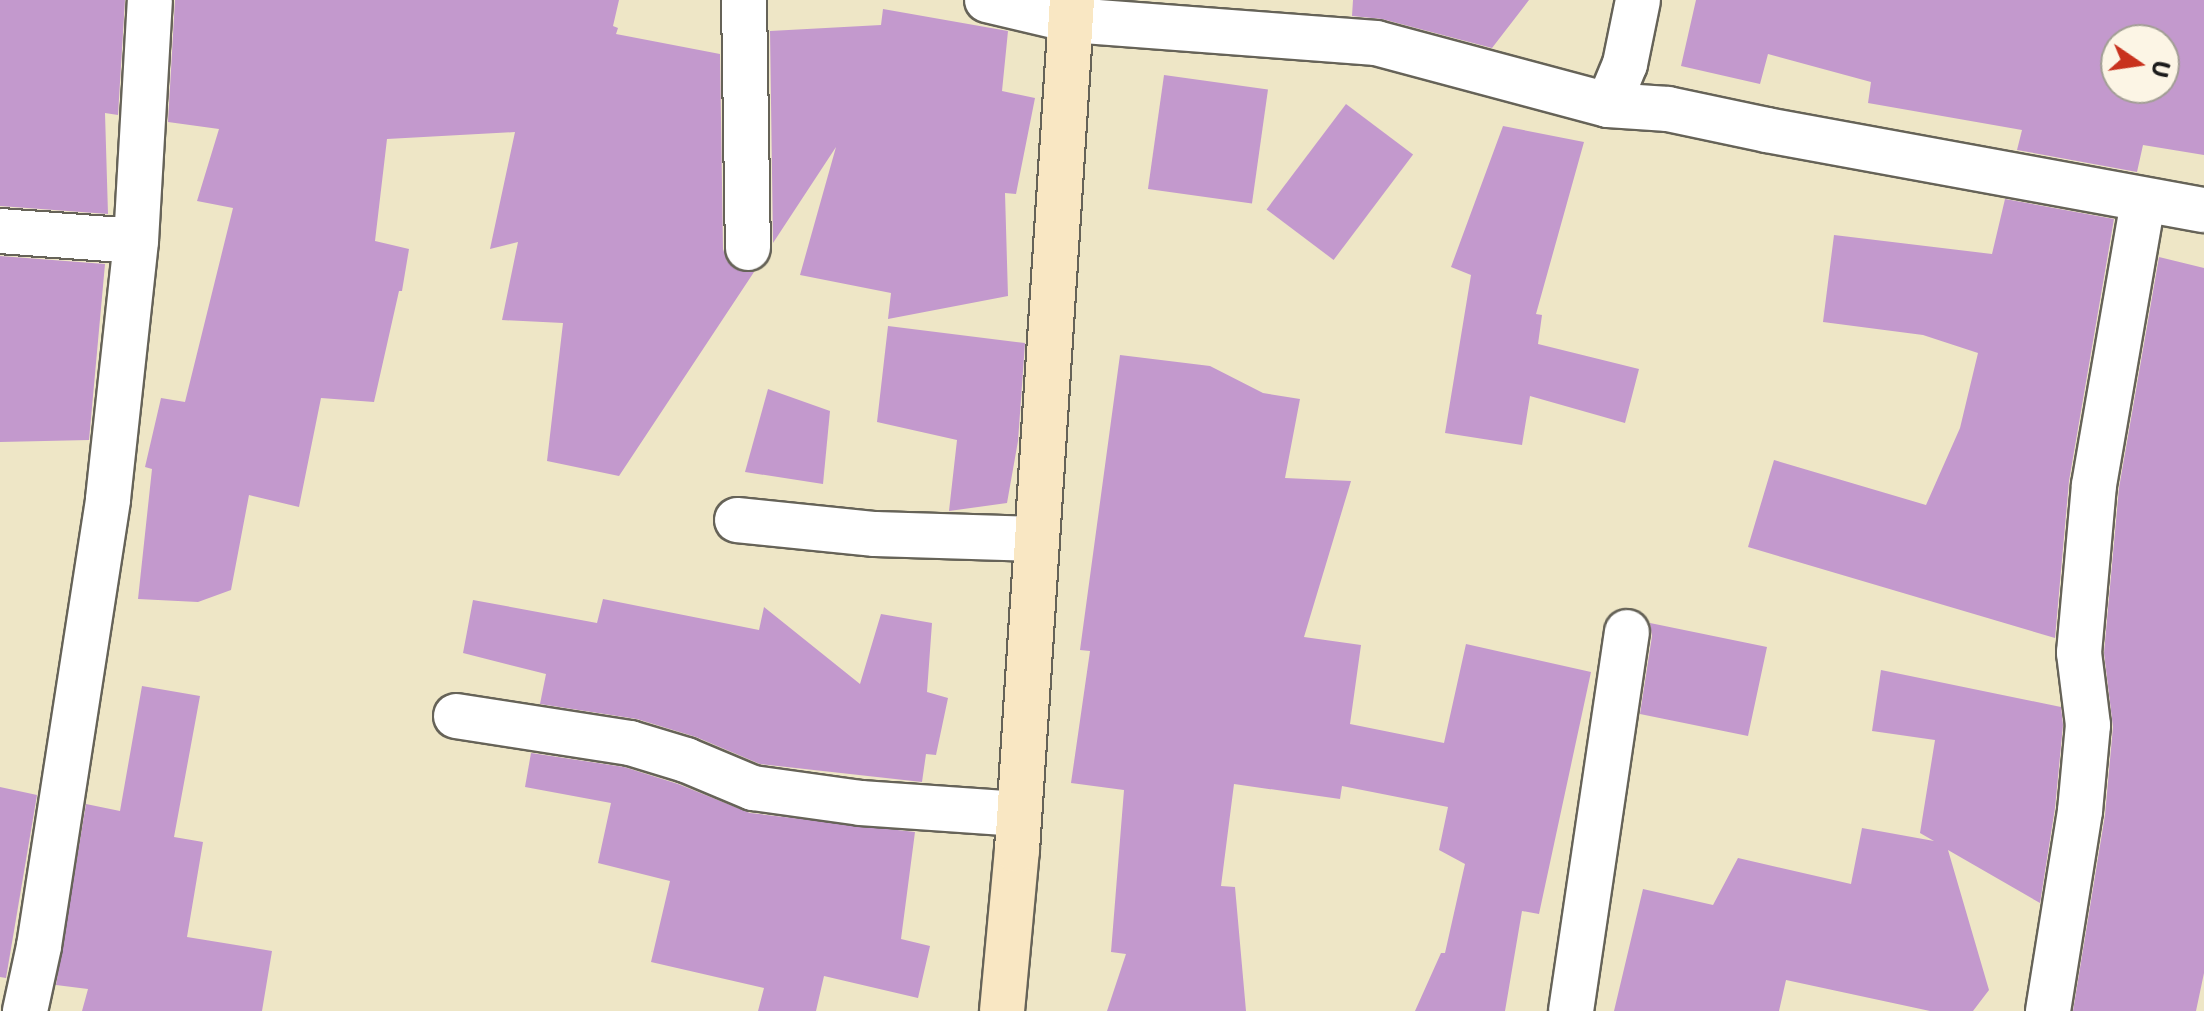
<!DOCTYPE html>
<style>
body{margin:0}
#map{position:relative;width:2204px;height:1011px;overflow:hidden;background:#eee6c6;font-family:"Playpen Sans",sans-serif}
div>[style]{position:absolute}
.building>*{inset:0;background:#c399cd;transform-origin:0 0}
.roads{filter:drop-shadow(2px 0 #666358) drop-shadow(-2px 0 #666358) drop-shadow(0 2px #666358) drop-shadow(0 -2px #666358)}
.street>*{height:44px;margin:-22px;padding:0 22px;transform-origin:22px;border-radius:22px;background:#fff}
.secondary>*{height:44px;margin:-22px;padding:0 22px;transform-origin:22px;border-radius:22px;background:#f9e7c3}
span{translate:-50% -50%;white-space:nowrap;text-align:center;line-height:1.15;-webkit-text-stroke:6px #fcf5e5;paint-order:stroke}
.north{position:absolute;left:2100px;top:24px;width:80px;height:80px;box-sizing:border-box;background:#fcf5e5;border:2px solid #a29e95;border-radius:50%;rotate:103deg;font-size:22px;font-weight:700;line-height:32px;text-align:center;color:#1c1c1c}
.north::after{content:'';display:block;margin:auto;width:28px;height:36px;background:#c8321e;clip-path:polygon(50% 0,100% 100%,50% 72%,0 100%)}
</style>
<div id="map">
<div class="building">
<div style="clip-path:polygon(0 0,125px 0,118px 115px,105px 113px,108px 214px,0 206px)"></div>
<div style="clip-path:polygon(175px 0,619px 0,613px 26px,618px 28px,616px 34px,720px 54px,723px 249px,727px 261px,735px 269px,754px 272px,619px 476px,547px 461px,563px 323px,502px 320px,518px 242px,490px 249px,515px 132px,387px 139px,375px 241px,409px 249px,402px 291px,399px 291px,374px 402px,321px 398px,299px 507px,249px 495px,231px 590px,198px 602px,138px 599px,152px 469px,145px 467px,161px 398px,185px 402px,233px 208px,197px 201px,219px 129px,168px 122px)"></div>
<div style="clip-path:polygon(1353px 0,1529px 0,1492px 48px,1382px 19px,1352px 16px)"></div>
<div style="clip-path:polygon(evenodd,1696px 0,2204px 0,2204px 155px,2143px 145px,2137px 172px,2017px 150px,2022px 130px,1868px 103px,1871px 82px,1768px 54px,1760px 84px,1681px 66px,1696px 0,2116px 40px,2164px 40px,2164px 88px,2116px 88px,2116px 40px)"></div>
<div style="clip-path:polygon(883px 9px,1008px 31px,1002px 91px,1035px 98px,1016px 194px,1005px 193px,1008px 296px,888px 319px,891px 293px,800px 275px,836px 147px,773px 243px,770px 31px,881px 25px)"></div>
<div style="left:1164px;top:75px;width:105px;height:115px;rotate:8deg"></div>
<div style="left:1346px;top:104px;width:84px;height:132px;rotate:37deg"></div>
<div style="clip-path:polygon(1503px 126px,1584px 142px,1536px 314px,1542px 315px,1538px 344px,1639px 369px,1625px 423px,1530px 396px,1522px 445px,1445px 433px,1471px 275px,1451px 267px)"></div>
<div style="clip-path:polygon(2005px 199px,2114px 219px,2069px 481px,2055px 638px,1748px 547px,1774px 460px,1926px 505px,1960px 428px,1978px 353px,1923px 335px,1823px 322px,1834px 235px,1992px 254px)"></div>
<div style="clip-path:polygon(0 256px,105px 264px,89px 440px,0 442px)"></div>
<div style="clip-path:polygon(2159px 257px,2204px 268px,2204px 973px,2196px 1011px,2073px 1011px,2105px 815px,2113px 727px,2104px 653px,2119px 488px)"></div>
<div style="clip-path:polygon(888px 326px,1025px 343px,1018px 441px,1007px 503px,949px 511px,957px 440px,877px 422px)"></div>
<div style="clip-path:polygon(1120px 355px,1210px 366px,1263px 393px,1300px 399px,1285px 478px,1351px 481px,1304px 637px,1361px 645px,1350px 724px,1444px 743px,1466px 644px,1591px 672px,1539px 914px,1522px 911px,1505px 1011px,1415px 1011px,1441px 953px,1445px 953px,1465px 864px,1439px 850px,1448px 807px,1342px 786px,1340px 799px,1234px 784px,1221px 886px,1235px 887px,1246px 1011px,1107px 1011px,1126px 954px,1111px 952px,1124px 790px,1071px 783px,1090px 651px,1080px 650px)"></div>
<div style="clip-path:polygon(768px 389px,830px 411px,823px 484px,745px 472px)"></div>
<div style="clip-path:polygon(603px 599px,759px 630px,764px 607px,860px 684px,881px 614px,932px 623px,927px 692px,948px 698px,936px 755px,926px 754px,922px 782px,760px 764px,696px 737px,637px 719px,540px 704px,546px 674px,463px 653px,473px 600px,597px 623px)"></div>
<div style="clip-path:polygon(1650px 623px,1767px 647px,1748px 736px,1640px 714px,1652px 636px)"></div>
<div style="clip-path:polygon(1881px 670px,2061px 707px,2063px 725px,2055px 808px,2040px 903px,1948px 850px,1989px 990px,1973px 1011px,1930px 1011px,1786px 980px,1779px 1011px,1614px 1011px,1643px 889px,1713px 905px,1738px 858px,1851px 884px,1862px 828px,1934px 841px,1920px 833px,1935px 740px,1872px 731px)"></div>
<div style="clip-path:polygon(142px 686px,200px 696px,174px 837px,203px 842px,187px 937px,272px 951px,262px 1011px,82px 1011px,88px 989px,56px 985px,86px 804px,120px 811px)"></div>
<div style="clip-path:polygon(531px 753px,624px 767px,678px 784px,750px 813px,915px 832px,901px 939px,930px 946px,918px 998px,824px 976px,816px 1011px,758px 1011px,764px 988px,651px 962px,670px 881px,598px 863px,611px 803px,525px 787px)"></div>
<div style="clip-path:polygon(0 787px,37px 795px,6px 978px,0 977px)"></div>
</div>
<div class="roads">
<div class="street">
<div style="left:744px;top:0;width:248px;rotate:89.1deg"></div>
<div style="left:987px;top:0;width:86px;rotate:13.4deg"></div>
<div style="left:1071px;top:20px;width:306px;rotate:4.3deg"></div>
<div style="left:1376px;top:43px;width:240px;rotate:15deg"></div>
<div style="left:1608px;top:105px;width:44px;rotate:-67.5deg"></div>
<div style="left:1625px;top:64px;width:65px;rotate:-78.5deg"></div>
<div style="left:1608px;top:105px;width:60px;rotate:3.8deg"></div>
<div style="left:1668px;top:109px;width:101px;rotate:12deg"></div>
<div style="left:1767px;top:130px;width:444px;rotate:10.4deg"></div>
<div style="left:0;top:231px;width:136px;rotate:4.2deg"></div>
<div style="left:737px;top:520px;width:139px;rotate:5.8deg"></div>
<div style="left:875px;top:534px;width:162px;rotate:1.8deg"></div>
<div style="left:456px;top:716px;width:176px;rotate:8.8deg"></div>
<div style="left:630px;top:743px;width:59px;rotate:16.9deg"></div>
<div style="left:686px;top:760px;width:73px;rotate:22.7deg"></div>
<div style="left:753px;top:788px;width:109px;rotate:7.9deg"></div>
<div style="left:861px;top:803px;width:158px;rotate:4deg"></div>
<div style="left:25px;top:1011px;width:66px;rotate:-77.8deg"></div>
<div style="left:39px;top:946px;width:452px;rotate:-81.2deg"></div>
<div style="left:108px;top:499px;width:260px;rotate:-83.8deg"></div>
<div style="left:136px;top:241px;width:241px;rotate:-86.7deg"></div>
<div style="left:1571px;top:1011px;width:383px;rotate:-81.6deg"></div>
<div style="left:2048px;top:1011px;width:203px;rotate:-80.9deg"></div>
<div style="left:2080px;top:811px;width:86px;rotate:-84.7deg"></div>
<div style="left:2088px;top:725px;width:73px;rotate:-97.1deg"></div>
<div style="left:2079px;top:653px;width:169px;rotate:-84.9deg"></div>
<div style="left:2094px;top:485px;width:289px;rotate:-80.2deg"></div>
</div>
<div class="secondary">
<div style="left:1002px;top:1011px;width:162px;rotate:-84.7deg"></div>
<div style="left:1017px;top:850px;width:852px;rotate:-86.3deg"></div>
</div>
</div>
<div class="north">U</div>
</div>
